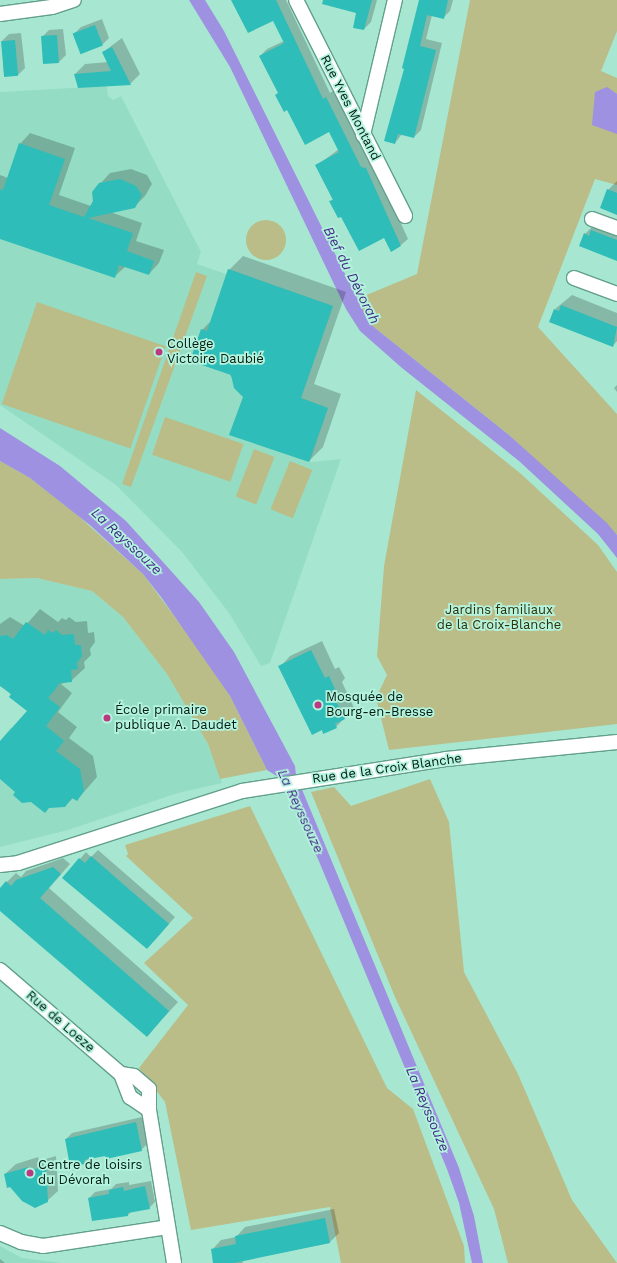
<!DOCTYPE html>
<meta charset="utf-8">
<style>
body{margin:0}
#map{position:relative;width:617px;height:1263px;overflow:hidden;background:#a7e7d1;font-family:"Work Sans",sans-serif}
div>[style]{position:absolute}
.built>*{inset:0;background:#94ddc4}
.green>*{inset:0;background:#babd87;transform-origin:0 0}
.round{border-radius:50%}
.water>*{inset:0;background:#9e91e1}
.shadow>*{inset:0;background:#0003}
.building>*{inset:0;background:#2ebdb8;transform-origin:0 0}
.roads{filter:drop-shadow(1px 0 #62a08b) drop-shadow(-1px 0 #62a08b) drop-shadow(0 1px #62a08b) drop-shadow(0 -1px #62a08b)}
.minor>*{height:14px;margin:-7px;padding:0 7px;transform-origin:7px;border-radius:7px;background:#fff}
.dots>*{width:11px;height:11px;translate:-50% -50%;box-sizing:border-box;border:2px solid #b4f4de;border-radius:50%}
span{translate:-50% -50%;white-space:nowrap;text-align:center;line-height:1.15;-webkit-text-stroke:3.5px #b4f4de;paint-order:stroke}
.street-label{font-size:13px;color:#021b13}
.poi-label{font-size:13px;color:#021b13}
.left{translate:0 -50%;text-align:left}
.park-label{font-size:13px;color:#303108}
.water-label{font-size:14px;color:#442a86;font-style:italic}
</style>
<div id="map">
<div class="built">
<div style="clip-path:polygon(107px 86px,108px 96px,113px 100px,121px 96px,201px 252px,197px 264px,226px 274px,228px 269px,333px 306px,301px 398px,328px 408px,310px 462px,341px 459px,270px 663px,261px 666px,229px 613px,182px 552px,116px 485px,0 405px,0 92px)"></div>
<div style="clip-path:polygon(37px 578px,92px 591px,123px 617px,167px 674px,208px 744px,222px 783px,178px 793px,68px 830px,0 847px,0 741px,10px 728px,13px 729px,41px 692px,36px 689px,22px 707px,9px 697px,12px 693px,0 686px,0 579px)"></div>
<div style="clip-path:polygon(0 1246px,22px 1258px,62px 1263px,0 1263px)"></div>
</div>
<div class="green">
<div style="clip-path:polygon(470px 0,617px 0,617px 31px,601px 71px,617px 78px,617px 185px,595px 179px,538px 327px,617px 414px,617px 535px,509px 435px,370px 324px,357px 299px,417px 274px)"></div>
<div class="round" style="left:246px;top:220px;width:40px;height:40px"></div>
<div style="clip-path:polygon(196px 272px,207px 276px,131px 487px,122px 484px)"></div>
<div style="left:37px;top:302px;width:136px;height:108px;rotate:19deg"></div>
<div style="clip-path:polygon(416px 390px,520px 473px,598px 545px,617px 572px,617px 724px,389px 750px,376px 698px,387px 675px,377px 656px,384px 566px)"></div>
<div style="left:165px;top:417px;width:83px;height:40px;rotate:19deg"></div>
<div style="left:254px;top:449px;width:22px;height:51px;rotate:21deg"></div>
<div style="clip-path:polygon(0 461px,30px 478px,75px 513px,143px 574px,205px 658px,230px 696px,267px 770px,220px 779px,208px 744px,167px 674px,123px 617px,92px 591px,37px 578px,0 579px)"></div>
<div style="left:290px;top:461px;width:24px;height:52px;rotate:22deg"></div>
<div style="clip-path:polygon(430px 779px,449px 822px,464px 972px,518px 1074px,572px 1200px,617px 1263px,508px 1263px,494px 1209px,395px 997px,311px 792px,334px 787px,351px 806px)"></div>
<div style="clip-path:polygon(250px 806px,387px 1088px,413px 1109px,464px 1246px,465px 1263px,341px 1263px,330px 1207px,191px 1230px,165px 1102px,139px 1068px,188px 1005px,144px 963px,193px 918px,126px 856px,128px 854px,125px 845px)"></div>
</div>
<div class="water">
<div style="clip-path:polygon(189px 0,205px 0,224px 31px,370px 324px,509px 435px,607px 523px,617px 535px,617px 558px,598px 534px,519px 461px,402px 368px,360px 331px,346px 309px,230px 67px)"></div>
<div style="clip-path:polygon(607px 87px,617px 94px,617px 134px,592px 125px,595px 92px)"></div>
<div style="clip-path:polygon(0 428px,60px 466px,126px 521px,199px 602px,234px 652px,295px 766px,296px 775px,459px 1168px,474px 1216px,483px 1263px,472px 1263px,459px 1203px,447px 1169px,318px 859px,280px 778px,267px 770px,230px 696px,161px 597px,143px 574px,91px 526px,30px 478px,0 461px)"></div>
</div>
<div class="shadow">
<div style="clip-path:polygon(232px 0,286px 0,330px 93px,333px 91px,368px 160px,373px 162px,408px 239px,401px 245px,342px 216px,331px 201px,333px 199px,316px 166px,339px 149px,330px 131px,279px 92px,260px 56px,267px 49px,284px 41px,273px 19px)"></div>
<div style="clip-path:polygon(331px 0,377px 0,371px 22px,364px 29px,358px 12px)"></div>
<div style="clip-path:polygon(420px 0,453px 0,450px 11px,443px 18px,432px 15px,426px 39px,442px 43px,421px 130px,414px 137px,402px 134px,395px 143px,406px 68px)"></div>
<div style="clip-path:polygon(102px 19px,109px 38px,102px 45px,74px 34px,81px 27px)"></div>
<div style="clip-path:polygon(63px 29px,66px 55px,59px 62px,42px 37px,49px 30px)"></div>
<div style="clip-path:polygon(21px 33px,25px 68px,18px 75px,4px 76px,2px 41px,9px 34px)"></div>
<div style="clip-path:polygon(122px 38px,140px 74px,130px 84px,75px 74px,85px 64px,108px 62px,103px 52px)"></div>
<div style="clip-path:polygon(30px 133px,75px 148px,59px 195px,91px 206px,100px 184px,110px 173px,131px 169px,147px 175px,152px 184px,145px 196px,134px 207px,110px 212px,142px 223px,136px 241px,164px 250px,159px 263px,149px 274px,125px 267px,114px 277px,0 238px,0 175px,8px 178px,20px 144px)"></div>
<div style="clip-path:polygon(617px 181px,617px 214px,608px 190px)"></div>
<div style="clip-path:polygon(595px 224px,617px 226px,617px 260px,585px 234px)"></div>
<div style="clip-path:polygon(243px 256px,346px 292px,314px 384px,341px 394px,323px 447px,309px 461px,244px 397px,202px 330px,212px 320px,229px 270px)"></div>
<div style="clip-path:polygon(572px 295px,617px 313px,617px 341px,613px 346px,555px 309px)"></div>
<div style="clip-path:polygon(617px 385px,617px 392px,614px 388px)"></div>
<div style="clip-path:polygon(40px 609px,58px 622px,62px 618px,66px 620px,69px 617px,76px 622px,87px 621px,88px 633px,94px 632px,95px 642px,90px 649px,91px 655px,84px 662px,85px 668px,71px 681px,61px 684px,72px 693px,58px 712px,77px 727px,69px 738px,93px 756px,97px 777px,77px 800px,74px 797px,65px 806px,31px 801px,0 778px,0 743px,28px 711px,0 684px,0 624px,10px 617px,25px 626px)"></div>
<div style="clip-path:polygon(322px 641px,335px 669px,339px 667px,345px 678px,342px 682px,354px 708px,336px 727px,280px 667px,290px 656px)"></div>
<div style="clip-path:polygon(98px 850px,175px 917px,154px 941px,80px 859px,86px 852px,91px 857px)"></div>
<div style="clip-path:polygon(63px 858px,70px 864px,49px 888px,178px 1002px,147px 1036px,0 910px,0 889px,16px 873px,21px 877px,26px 871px)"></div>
<div style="clip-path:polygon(142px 1117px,147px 1144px,141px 1150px,89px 1158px,84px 1163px,66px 1139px,72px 1133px)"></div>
<div style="clip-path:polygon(56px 1156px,58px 1191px,47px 1201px,5px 1174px,16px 1164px,38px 1157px,39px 1161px)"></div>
<div style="clip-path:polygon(151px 1181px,155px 1202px,149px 1208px,131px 1212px,128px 1215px,89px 1198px,95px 1192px,111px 1189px,116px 1184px,129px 1182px,129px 1185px)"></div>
<div style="clip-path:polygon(334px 1209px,339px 1233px,329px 1243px,242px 1260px,243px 1263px,214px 1263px,212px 1250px,221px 1240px,236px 1237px,245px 1227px)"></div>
<div style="clip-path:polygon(0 1259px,5px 1263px,0 1263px)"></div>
</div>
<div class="building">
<div style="clip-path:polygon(231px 0,276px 0,323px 99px,326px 97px,361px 167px,366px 168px,401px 246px,391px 252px,384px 238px,359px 251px,341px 217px,338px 218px,329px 201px,333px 200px,315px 165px,339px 152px,329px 132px,305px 145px,287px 110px,284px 112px,275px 95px,278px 93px,259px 56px,284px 43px,273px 21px,248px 33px)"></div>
<div style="clip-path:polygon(323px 0,372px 0,364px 30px,353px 28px,356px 13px,322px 4px)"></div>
<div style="clip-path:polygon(419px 0,448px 0,444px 19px,427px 15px,420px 46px,436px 50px,414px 138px,398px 134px,395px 144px,384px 141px,404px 69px,402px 68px)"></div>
<div style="left:95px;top:25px;width:22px;height:24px;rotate:69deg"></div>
<div style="left:57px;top:35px;width:28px;height:16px;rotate:86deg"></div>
<div style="left:15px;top:40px;width:36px;height:14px;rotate:85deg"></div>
<div style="clip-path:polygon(112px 47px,131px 85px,78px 88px,74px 74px,111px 71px,102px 52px)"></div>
<div style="clip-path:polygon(19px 143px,65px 159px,49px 205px,84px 217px,93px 201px,92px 192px,99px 183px,120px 179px,136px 186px,142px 195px,135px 208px,88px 218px,133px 233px,127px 251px,154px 261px,149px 275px,119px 265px,115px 278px,0 239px,0 189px,3px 190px)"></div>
<div style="clip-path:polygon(607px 189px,617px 193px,617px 215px,600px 208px)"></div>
<div style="clip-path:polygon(591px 230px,617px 240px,617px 261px,579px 246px,584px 233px,589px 236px)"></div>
<div style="clip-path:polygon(228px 269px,333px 306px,301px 398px,328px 408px,309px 462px,229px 435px,243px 397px,234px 388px,231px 375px,190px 361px,201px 329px,207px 331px)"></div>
<div style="clip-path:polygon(561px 305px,617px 327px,613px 347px,549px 322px,554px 309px,559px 311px)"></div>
<div style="clip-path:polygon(26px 622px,45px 635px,48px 630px,53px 633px,56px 630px,62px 635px,74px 634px,75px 645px,81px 645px,82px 656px,77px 663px,78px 669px,71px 670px,72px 682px,60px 683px,48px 698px,60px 707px,46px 726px,64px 741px,56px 751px,80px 769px,84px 791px,77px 801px,72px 798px,65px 807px,49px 808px,45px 813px,31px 802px,22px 803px,13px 795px,15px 792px,0 779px,0 741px,27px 711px,9px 697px,11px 694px,0 686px,0 636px,7px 635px,13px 639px)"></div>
<div style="clip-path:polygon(311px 650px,325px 678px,329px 676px,335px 689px,331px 691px,345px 719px,335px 724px,337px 728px,323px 734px,322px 730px,312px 735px,278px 666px)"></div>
<div style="clip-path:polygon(91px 856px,169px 924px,147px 949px,62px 878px,79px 858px,85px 863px)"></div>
<div style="clip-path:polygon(53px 867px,61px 874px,40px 898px,169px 1011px,147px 1037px,0 911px,0 888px,6px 881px,11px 886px,16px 880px)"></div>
<div style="clip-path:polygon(136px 1122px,142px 1151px,106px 1159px,105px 1156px,84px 1160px,85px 1164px,70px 1166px,65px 1139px)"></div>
<div style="clip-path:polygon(46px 1166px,48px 1202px,35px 1208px,22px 1201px,10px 1187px,7px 1188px,4px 1174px,28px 1167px,29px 1171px)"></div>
<div style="clip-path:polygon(145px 1186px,150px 1209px,128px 1213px,128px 1216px,92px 1221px,88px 1198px,109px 1194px,109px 1190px,123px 1187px,124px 1191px)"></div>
<div style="clip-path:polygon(325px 1218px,330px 1243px,234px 1263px,213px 1263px,211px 1249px,236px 1244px,235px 1236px)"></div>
</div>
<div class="roads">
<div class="minor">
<div style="left:296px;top:0;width:242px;rotate:63.2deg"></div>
<div style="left:0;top:14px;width:52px;rotate:-7.7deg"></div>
<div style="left:52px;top:7px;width:23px;rotate:-18deg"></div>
<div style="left:363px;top:135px;width:139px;rotate:-76.7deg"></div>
<div style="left:592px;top:219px;width:27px;rotate:20deg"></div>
<div style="left:574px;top:278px;width:46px;rotate:20.4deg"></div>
<div style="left:0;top:865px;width:18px;rotate:-6deg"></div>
<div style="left:18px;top:863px;width:235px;rotate:-17.8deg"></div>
<div style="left:242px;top:791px;width:206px;rotate:-8.9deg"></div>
<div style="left:446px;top:759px;width:172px;rotate:-5.7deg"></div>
<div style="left:0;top:970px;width:160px;rotate:40.7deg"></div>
<div style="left:121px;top:1074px;width:13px;rotate:9deg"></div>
<div style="left:134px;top:1076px;width:20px;rotate:41deg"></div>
<div style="left:149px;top:1089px;width:21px;rotate:90deg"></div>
<div style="left:149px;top:1110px;width:155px;rotate:80.7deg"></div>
<div style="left:121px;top:1074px;width:25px;rotate:69deg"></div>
<div style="left:130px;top:1097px;width:23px;rotate:34deg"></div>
<div style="left:0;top:1233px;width:23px;rotate:23deg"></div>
<div style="left:21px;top:1242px;width:22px;rotate:10deg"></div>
<div style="left:43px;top:1246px;width:126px;rotate:-8.6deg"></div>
</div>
</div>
<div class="dots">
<div style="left:159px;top:352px;background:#bb3980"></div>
<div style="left:318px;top:705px;background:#bb3980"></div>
<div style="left:107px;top:718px;background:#bb3980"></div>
<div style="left:30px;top:1173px;background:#bb3980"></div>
</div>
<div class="street-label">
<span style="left:350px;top:108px;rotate:63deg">Rue Yves Montand</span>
<span style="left:387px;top:769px;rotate:-8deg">Rue de la Croix Blanche</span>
<span style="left:60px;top:1022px;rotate:41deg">Rue de Loeze</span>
</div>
<div class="poi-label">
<span class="left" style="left:167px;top:352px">Collège<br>Victoire Daubié</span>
<span class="left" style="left:326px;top:705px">Mosquée de<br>Bourg-en-Bresse</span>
<span class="left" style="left:115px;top:718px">École primaire<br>publique A. Daudet</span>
<span class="left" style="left:38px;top:1173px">Centre de loisirs<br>du Dévorah</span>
</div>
<div class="park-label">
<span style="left:499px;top:618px">Jardins familiaux<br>de la Croix-Blanche</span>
</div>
<div class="water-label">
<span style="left:352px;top:275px;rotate:63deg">Bief du Dévorah</span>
<span style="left:127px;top:541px;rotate:43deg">La Reyssouze</span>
<span style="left:301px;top:811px;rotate:65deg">La Reyssouze</span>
<span style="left:428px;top:1109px;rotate:67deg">La Reyssouze</span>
</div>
</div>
